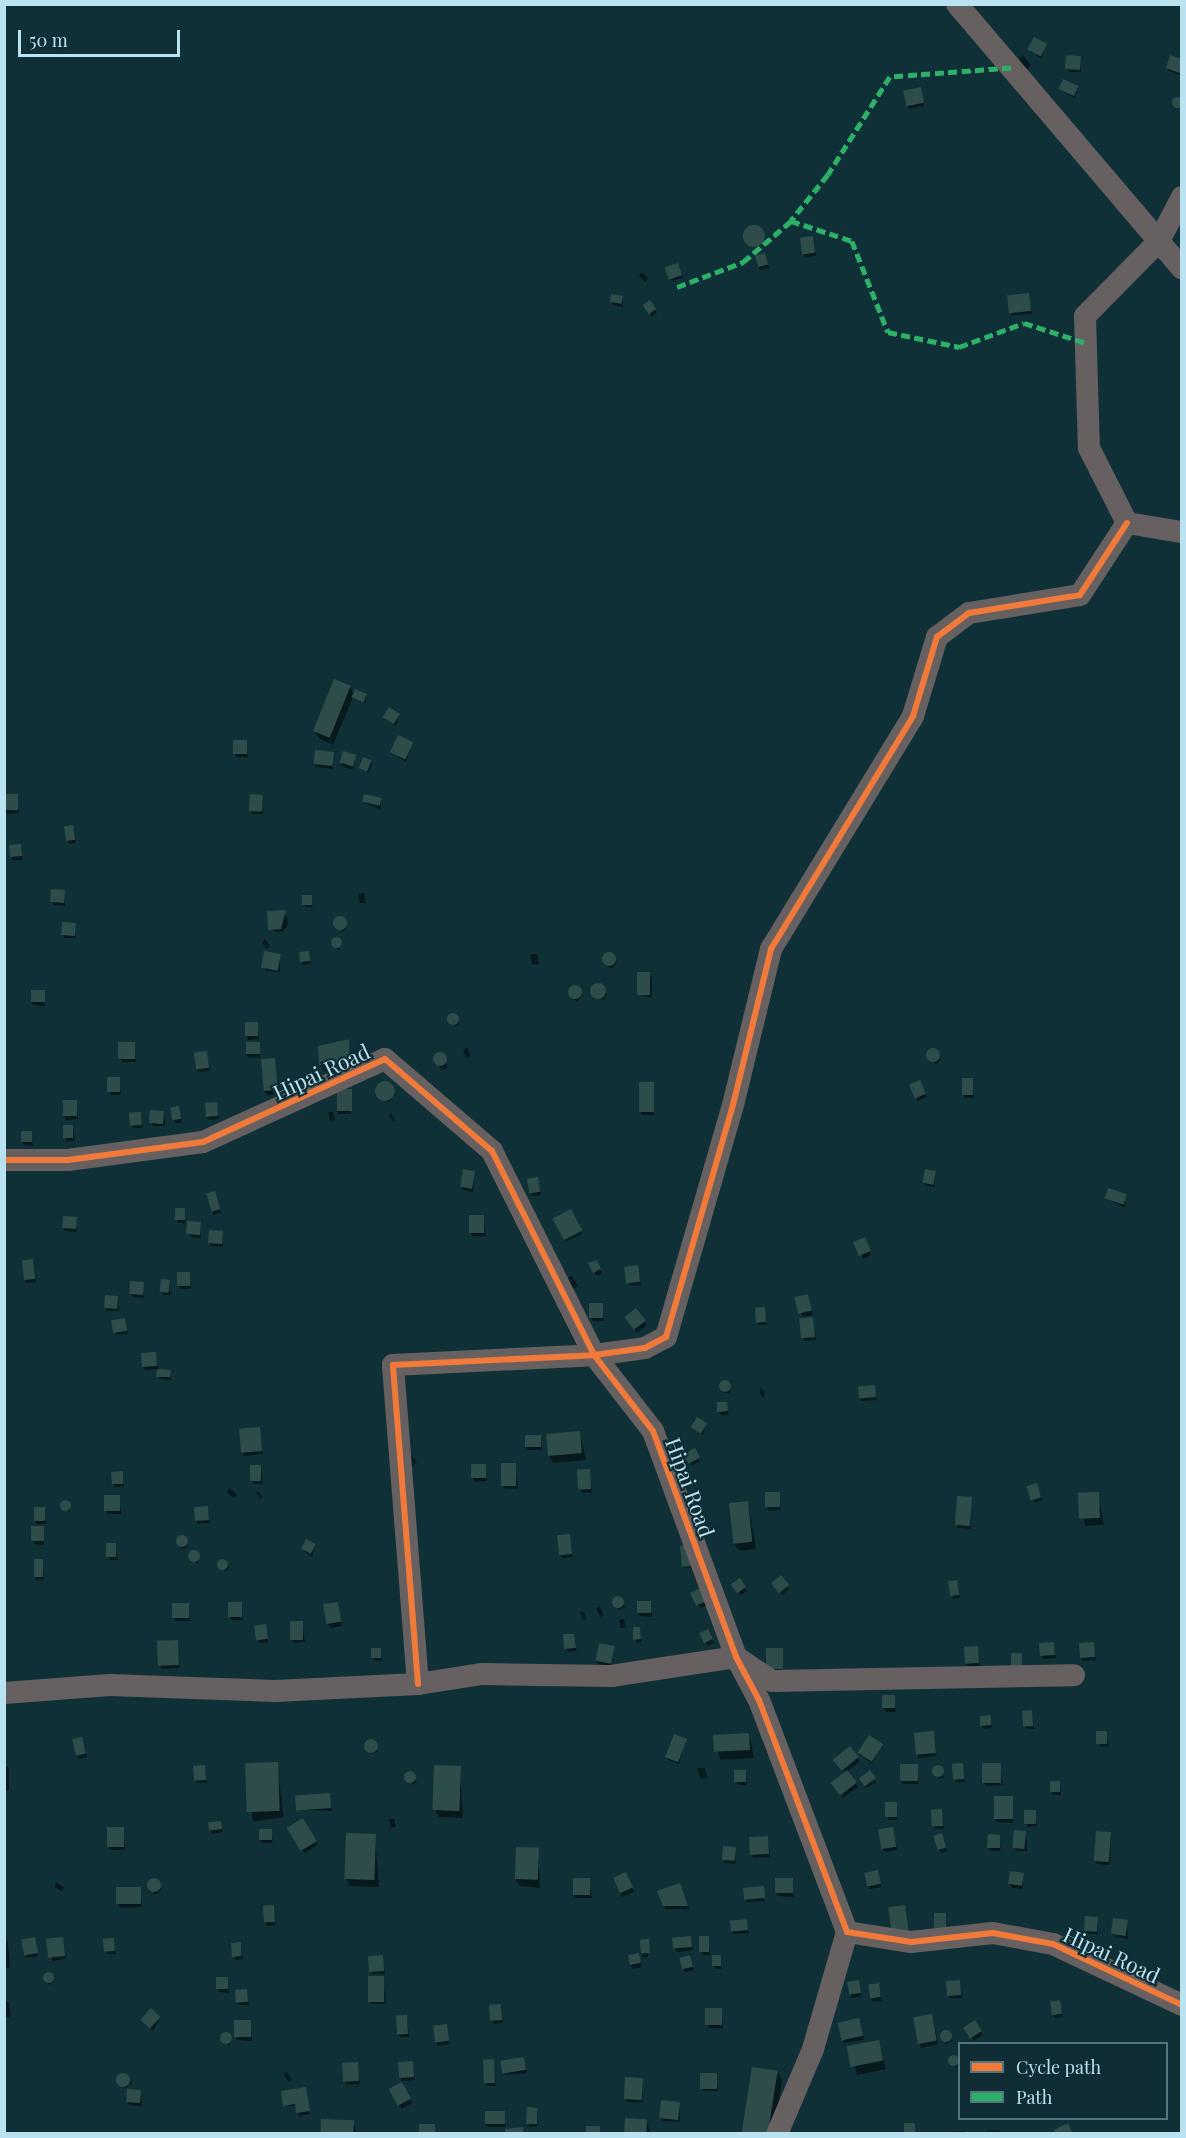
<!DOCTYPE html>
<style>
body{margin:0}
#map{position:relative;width:1186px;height:2138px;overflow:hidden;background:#103037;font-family:"Playfair Display",serif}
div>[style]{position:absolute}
.shadow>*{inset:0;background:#0007;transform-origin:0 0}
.round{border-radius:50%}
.building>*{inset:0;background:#2e4d4a;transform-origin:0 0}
.street>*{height:22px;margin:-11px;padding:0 11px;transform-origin:11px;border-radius:11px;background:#666160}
.quiet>*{height:4.5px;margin-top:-2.25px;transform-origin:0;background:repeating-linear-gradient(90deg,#2db169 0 9px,transparent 0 13.5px)}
.cycleway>*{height:6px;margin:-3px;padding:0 3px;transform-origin:3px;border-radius:3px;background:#f17a3a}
span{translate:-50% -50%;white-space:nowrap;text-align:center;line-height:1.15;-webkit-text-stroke:4.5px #102d35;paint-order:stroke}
.street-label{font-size:21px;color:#b9e3f0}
.frame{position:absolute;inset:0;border:6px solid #b9e3f0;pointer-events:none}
.legend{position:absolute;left:958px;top:2042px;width:210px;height:78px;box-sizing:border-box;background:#102d35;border:2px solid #547680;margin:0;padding:8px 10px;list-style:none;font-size:18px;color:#b9e3f0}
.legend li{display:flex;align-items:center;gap:12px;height:30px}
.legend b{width:30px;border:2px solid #547680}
.scale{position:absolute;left:18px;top:30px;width:162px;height:27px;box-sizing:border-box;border:3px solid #b9e3f0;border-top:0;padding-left:8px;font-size:18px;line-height:21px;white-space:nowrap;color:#b9e3f0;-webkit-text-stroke:4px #102d35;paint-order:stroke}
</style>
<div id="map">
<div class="shadow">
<div style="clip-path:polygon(1046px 45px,1041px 59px,1029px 49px)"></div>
<div style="clip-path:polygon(1023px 55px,1031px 65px,1022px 74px,1014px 63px)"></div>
<div style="clip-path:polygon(1080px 58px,1081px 72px,1069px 72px,1067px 68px)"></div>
<div style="clip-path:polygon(1182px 60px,1182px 76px,1169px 71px,1167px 68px)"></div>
<div style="clip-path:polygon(1078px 88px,1075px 99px,1060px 89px)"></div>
<div style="clip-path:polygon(920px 89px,924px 106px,909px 109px,907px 105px)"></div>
<div style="clip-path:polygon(1176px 98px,1182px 99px,1182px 110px,1175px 106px)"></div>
<div style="left:754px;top:228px;width:17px;height:13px;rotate:45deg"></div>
<div style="clip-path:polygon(813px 237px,816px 256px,805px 257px,803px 254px)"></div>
<div style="clip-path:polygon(765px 255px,769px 268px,760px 270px,758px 267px)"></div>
<div style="clip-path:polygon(679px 268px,683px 278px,672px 281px,670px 278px)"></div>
<div style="clip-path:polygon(642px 272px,648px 278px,645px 282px,639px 275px)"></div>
<div style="clip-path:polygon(1028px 295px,1032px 314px,1012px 315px,1009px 296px)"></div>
<div style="clip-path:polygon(622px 297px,623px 307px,613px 305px,611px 302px)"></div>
<div style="left:650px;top:302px;width:13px;height:6px;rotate:58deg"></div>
<div style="clip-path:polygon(350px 687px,354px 695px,366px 696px,366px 703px,353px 697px,333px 745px,319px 738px,314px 731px)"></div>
<div style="clip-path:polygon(399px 715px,396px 726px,384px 717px)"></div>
<div style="clip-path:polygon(246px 741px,248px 757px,237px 757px,235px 754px)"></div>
<div style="clip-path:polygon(412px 743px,406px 762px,391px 752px)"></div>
<div style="clip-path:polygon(333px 754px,333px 769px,316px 767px,314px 764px)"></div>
<div style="clip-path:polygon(355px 756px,354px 770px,343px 767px,341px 763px)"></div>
<div style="clip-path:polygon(370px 761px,372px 764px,369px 773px,361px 768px)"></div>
<div style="left:17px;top:795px;width:18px;height:13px;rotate:84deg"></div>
<div style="clip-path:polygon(262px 797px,263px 814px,252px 814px,250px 810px)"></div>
<div style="clip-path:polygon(381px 800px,381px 810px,363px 802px)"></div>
<div style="clip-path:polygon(72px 827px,76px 843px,69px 844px,67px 840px)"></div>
<div style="clip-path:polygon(20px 845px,23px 860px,13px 860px,11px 857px)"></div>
<div style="clip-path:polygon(64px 891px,65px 906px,54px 905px,52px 901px)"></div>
<div style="clip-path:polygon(364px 893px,366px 903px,360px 903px,358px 894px)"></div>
<div style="clip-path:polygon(311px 896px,313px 907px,306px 907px,304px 904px)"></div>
<div class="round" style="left:268px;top:912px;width:20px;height:20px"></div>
<div style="clip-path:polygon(340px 918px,347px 926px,343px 932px,335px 924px)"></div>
<div style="clip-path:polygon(75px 924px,76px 938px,65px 938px,63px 935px)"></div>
<div style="clip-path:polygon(335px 938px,342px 943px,339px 950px,332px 945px)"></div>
<div style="clip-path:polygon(265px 939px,270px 946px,267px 949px,262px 943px)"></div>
<div style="clip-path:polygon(308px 952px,311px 964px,303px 965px,302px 962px)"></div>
<div style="clip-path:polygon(610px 953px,617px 962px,611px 969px,604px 961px)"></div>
<div style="clip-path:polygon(530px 954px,537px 954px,539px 964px,532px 965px)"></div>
<div style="clip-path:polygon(280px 955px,280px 972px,266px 971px,264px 967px)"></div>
<div style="clip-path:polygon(639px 974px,652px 977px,652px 998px,639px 995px)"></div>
<div style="clip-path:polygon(597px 985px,607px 994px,603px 1000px,593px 992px)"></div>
<div style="clip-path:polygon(573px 987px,583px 995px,577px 1002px,569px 994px)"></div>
<div style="clip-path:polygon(44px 992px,45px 1006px,33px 1005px,31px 1002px)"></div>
<div style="clip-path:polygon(450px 1016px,458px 1017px,459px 1026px,451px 1025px)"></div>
<div style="clip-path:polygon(257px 1024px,259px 1039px,248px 1040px,247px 1036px)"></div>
<div style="clip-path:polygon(348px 1041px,354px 1071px,325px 1072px,320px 1064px)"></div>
<div style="clip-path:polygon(134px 1044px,136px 1062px,122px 1062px,121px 1059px)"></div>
<div style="clip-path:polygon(259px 1044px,260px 1058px,248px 1057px,246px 1054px)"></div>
<div style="left:468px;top:1048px;width:9px;height:5px;rotate:72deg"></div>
<div style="clip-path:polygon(934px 1050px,941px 1059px,936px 1065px,928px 1054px)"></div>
<div style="clip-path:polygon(206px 1052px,210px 1071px,198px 1072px,197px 1069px)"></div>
<div style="left:441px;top:1054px;width:15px;height:7px;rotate:62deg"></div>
<div style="clip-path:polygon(274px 1060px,279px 1094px,267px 1095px,265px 1092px)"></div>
<div style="clip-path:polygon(119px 1079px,121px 1095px,111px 1095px,109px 1092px)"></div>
<div style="clip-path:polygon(972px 1080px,974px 1098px,965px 1098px,963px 1095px)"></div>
<div style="clip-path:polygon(384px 1083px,396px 1094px,388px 1103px,377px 1090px)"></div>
<div style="clip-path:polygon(653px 1084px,654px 1115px,642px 1115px,640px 1111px)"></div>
<div style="clip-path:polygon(922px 1085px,927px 1097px,918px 1101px,911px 1086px)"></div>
<div style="left:338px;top:1091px;width:13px;height:23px"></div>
<div style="clip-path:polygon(76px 1102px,78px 1119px,66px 1120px,64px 1116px)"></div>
<div style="clip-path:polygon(216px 1104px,219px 1119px,209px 1120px,207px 1117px)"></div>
<div style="clip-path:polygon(179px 1108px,182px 1123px,175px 1123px,172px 1109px)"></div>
<div style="clip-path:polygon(164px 1112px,165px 1126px,153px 1126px,151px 1122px)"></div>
<div style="clip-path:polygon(328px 1112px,333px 1112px,335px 1121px,330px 1121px)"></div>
<div style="clip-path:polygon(141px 1113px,143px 1128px,133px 1128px,131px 1125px)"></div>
<div style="clip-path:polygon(391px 1113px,395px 1120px,393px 1121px,389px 1115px)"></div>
<div style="clip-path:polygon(73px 1127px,75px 1141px,67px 1141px,65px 1138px)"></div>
<div style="clip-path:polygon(31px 1133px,33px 1146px,24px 1145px,22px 1142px)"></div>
<div style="clip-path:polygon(474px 1173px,473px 1192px,463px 1190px,461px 1186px)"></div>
<div style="clip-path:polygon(935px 1173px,935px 1187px,926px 1186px,924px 1183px)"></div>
<div style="clip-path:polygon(537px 1179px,541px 1195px,532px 1196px,530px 1193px)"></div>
<div style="clip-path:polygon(215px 1193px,221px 1213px,214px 1215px,212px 1211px)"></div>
<div style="clip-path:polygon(1126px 1196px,1125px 1208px,1107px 1199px)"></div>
<div style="clip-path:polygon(176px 1209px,184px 1209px,186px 1223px,200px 1224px,201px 1238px,190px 1237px,188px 1223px,178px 1223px)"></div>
<div style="clip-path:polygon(483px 1216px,486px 1236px,472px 1236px,471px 1233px)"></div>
<div style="clip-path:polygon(76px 1218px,77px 1232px,65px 1231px,63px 1228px)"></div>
<div style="left:581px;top:1232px;width:2px;height:18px;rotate:63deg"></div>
<div style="clip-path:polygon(222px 1233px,223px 1247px,211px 1246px,209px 1243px)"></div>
<div style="clip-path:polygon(866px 1242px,871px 1255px,863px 1259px,855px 1243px)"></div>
<div style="clip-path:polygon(33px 1260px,36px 1282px,26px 1283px,25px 1280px)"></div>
<div style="left:596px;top:1262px;width:13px;height:6px;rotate:61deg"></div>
<div style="clip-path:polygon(637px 1267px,641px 1285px,630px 1286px,626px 1268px)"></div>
<div style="clip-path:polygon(189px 1274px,191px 1289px,180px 1289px,179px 1285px)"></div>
<div style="clip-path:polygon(572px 1276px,578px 1286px,571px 1290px,566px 1279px)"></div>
<div style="clip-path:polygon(169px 1281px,171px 1295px,163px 1295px,161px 1291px)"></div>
<div style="clip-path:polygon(143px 1284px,144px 1298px,133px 1297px,131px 1294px)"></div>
<div style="clip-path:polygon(117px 1297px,119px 1311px,107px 1311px,105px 1307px)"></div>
<div style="clip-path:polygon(809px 1300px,813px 1315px,803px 1317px,801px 1314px)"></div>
<div style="clip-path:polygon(602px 1304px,604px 1321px,593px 1321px,591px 1318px)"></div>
<div style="clip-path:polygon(764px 1308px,767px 1325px,759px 1325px,757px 1322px)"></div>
<div style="clip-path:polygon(636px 1310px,647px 1325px,637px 1333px,627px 1320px)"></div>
<div style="clip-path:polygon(813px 1319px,816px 1340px,804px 1341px,802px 1337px)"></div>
<div style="clip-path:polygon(124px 1320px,128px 1334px,116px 1335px,113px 1322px)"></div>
<div style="clip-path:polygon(155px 1354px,158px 1369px,145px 1370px,143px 1367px)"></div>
<div style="clip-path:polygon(170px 1371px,171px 1380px,160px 1379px,158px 1376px)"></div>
<div style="clip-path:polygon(722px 1384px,729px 1385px,731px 1393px,724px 1393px)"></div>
<div style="clip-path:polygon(874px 1386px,877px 1400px,862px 1401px,860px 1398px)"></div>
<div style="clip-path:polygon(760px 1388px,765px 1392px,764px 1398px,760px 1394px)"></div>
<div style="clip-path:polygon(726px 1403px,729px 1415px,721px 1415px,719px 1412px)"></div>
<div style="clip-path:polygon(706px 1424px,703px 1435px,693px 1427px)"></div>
<div style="clip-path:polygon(259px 1429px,263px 1454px,244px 1456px,242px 1452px)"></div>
<div style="clip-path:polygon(580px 1433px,586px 1460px,553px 1463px,549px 1455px)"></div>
<div style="clip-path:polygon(540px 1436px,542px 1450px,528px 1450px,526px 1447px)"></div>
<div style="left:694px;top:1450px;width:13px;height:9px;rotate:63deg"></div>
<div style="clip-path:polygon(411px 1455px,417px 1462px,412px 1467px)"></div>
<div style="clip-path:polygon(515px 1464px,518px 1489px,505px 1489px,504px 1486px)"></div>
<div style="clip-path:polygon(261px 1466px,263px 1484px,254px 1484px,252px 1480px)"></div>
<div style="clip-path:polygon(485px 1466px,487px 1481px,475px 1482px,473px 1478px)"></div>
<div style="clip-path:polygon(589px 1471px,592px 1492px,582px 1493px,580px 1489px)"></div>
<div style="clip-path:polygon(122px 1473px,124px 1487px,115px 1487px,113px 1484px)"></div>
<div style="clip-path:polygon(1028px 1487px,1038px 1488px,1042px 1500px,1034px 1503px)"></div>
<div style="left:230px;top:1488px;width:10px;height:5px;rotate:45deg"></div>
<div style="clip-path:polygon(258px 1491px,263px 1497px,260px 1499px,256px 1492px)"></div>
<div style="clip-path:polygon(779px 1494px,781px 1510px,769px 1511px,767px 1507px)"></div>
<div style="clip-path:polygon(1098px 1494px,1104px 1525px,1085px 1526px,1080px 1495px)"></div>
<div style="clip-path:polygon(119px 1497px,121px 1514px,108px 1514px,106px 1511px)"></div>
<div style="clip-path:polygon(971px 1498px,971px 1529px,958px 1528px,956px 1525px)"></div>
<div style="clip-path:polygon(64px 1502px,71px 1508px,69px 1513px,61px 1507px)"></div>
<div style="clip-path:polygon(748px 1502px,756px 1549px,739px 1551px,734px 1543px)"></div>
<div style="clip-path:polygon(207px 1507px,210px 1523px,198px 1524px,196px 1520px)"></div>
<div style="clip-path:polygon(44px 1509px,46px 1524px,37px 1524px,35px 1521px)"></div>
<div style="clip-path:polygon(43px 1528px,44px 1545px,35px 1544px,33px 1541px)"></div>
<div style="clip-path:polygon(569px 1535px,573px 1557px,562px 1558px,560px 1555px)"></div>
<div style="clip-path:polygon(180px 1538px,185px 1538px,188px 1547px,181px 1549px)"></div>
<div style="clip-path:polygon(115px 1545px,118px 1560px,110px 1560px,108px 1557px)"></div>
<div style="clip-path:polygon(315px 1545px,312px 1557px,302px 1549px)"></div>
<div style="clip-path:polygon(682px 1548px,693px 1569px,683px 1566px)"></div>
<div style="clip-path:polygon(198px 1554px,199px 1557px,198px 1564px,190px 1558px)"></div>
<div style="clip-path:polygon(42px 1561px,44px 1579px,37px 1580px,35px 1576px)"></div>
<div style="clip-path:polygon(221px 1561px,229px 1567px,226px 1572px,219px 1566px)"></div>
<div style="clip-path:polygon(739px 1580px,747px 1591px,741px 1595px,735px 1587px)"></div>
<div style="left:956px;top:1581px;width:17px;height:7px;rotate:77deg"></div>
<div style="clip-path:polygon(775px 1586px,788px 1586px,789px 1589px,782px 1595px)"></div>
<div style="clip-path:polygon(692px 1593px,708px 1605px,700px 1608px)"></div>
<div style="clip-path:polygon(621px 1599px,625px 1608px,618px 1610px,614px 1601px)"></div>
<div style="clip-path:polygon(650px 1602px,652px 1617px,640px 1616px,638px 1613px)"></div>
<div style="clip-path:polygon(241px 1604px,243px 1620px,232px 1620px,230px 1617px)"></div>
<div style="clip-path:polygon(337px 1604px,342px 1626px,330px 1628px,328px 1624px)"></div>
<div style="clip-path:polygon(188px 1605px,190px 1621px,176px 1621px,174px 1618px)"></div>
<div style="clip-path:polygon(600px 1607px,604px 1615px,600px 1617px,596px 1608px)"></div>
<div style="clip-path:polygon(580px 1612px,584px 1612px,586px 1619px,583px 1620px)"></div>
<div style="clip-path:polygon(624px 1619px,626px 1628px,621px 1628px,619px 1620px)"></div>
<div style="clip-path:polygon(302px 1622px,305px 1642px,294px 1643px,292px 1640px)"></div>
<div style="clip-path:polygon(265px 1626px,268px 1642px,259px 1643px,257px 1639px)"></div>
<div style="clip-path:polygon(639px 1628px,642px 1642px,636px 1642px,635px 1639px)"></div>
<div style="clip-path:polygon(708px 1631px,714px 1643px,708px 1646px,701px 1635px)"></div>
<div style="clip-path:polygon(574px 1635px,577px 1651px,568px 1652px,566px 1649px)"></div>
<div style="clip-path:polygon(177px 1642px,180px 1668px,162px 1669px,160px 1666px)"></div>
<div style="clip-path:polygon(1053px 1644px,1056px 1658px,1043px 1659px,1041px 1655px)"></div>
<div style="clip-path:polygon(1093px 1644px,1096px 1660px,1083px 1661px,1081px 1658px)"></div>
<div style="clip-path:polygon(614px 1648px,612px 1667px,598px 1664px,596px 1660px)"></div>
<div style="clip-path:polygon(977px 1648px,980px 1666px,968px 1666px,966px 1663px)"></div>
<div style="clip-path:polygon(373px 1649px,380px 1649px,382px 1661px,375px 1661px)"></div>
<div style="clip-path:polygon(782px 1650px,783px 1673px,767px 1669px)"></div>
<div style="clip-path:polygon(894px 1697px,896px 1712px,886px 1712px,884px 1709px)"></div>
<div style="clip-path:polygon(1032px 1712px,1034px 1729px,1026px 1729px,1024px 1726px)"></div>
<div style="clip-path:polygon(990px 1717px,992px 1728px,984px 1729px,982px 1726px)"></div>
<div style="left:934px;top:1733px;width:23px;height:19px;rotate:83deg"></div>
<div style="clip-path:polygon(1106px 1733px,1109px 1746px,1101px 1747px,1099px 1743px)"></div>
<div style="clip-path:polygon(749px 1734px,754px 1758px,720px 1760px,715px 1736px)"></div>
<div style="clip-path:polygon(81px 1739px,87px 1757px,79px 1759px,77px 1755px)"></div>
<div style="clip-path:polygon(686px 1740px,679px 1764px,668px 1760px,667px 1757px)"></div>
<div style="clip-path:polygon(374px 1743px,378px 1752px,369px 1754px,366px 1745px)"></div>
<div style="clip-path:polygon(882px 1745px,872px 1764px,858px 1752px)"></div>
<div style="clip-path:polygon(850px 1748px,860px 1761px,847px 1772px,858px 1787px,843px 1798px,834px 1786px,845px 1773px,837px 1764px)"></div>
<div style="left:277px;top:1763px;width:55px;height:31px;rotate:83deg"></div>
<div style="clip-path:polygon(1000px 1764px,1003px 1785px,986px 1786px,984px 1783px)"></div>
<div style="clip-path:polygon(4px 1765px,9px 1768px,9px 1790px,4px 1791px)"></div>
<div style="clip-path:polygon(954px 1765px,962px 1765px,965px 1782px,956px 1782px)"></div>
<div style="clip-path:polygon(917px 1766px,919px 1784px,903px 1784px,901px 1781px)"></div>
<div style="clip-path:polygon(204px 1767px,207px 1783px,197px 1783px,195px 1780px)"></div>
<div style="clip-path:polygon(939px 1767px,944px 1778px,939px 1779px,934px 1769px)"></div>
<div style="clip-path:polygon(460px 1768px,463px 1818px,439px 1817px,435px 1809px)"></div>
<div style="clip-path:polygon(697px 1768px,705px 1768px,707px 1778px,700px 1778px)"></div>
<div style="clip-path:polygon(409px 1772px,417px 1782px,413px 1785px,406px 1775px)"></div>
<div style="clip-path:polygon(745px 1772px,747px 1785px,738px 1785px,736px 1781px)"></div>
<div style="left:870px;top:1772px;width:12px;height:12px;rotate:59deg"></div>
<div style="clip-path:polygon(1060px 1782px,1061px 1795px,1053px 1795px,1051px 1792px)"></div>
<div style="clip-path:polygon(329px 1795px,332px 1811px,297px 1809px)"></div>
<div style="clip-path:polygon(1012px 1798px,1013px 1823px,997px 1822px,995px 1819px)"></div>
<div style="clip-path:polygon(896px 1804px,898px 1820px,889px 1820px,887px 1817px)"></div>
<div style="clip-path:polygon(941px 1811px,944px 1829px,935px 1829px,933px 1826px)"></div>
<div style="clip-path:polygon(1035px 1812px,1037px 1826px,1028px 1827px,1026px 1823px)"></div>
<div style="clip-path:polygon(389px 1819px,394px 1819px,396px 1827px,391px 1828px)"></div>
<div style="left:303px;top:1820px;width:29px;height:16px;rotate:59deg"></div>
<div style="clip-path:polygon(220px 1823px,223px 1832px,212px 1834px,210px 1830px)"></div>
<div style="clip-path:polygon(123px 1828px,125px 1850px,110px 1850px,108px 1846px)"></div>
<div style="clip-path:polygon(893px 1829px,897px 1850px,884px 1852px,882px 1848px)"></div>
<div style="clip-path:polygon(271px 1830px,273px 1843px,262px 1843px,260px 1840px)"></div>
<div style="clip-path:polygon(1026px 1833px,1027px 1851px,1016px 1851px,1014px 1848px)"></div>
<div style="clip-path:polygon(1111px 1833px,1110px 1865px,1097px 1864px,1095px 1861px)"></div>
<div style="clip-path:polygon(375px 1835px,379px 1887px,350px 1886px,346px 1879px)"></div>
<div style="clip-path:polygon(999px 1836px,1001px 1851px,990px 1851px,988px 1847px)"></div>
<div style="clip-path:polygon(768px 1838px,770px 1857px,753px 1858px,752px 1855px)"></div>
<div style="clip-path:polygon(943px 1838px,947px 1851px,941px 1853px,939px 1849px)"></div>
<div style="clip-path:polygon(736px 1848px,736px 1864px,725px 1863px,723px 1860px)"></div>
<div style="clip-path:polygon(538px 1850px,540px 1888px,520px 1886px,515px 1878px)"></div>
<div style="clip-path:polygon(879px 1875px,881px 1887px,870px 1889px,868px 1886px)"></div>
<div style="clip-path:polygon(1023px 1875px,1023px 1889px,1012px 1888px,1010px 1884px)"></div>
<div style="clip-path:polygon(628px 1877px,634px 1892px,622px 1897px,615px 1879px)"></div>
<div style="clip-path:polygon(589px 1879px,592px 1898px,576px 1898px,574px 1895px)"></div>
<div style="clip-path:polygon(792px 1880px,794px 1897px,778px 1896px,776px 1893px)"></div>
<div style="clip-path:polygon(156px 1881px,162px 1889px,155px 1895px,150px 1886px)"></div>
<div style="clip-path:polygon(56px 1882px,64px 1887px,62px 1892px,55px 1887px)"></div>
<div style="clip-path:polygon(763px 1887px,765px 1901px,747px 1902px,745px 1899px)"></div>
<div style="clip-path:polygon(682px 1888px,689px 1909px,666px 1909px,664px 1906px)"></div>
<div style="clip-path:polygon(140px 1889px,142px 1907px,120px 1908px,118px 1904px)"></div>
<div style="clip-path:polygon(273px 1907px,276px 1925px,267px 1926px,265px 1922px)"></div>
<div style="clip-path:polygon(1097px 1918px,1098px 1934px,1088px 1934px,1086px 1931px)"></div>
<div style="clip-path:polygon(746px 1921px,749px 1933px,733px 1934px,731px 1930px)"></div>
<div style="clip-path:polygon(1127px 1921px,1128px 1939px,1115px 1937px,1113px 1934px)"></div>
<div style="clip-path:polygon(4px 1936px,8px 1942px,10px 1968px,4px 1968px)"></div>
<div style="left:62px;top:1938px;width:21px;height:14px;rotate:79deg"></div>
<div style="clip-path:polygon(690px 1938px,693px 1950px,677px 1952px,675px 1949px)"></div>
<div style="clip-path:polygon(708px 1938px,710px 1955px,703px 1955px,701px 1952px)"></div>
<div style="clip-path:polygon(34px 1939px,38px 1956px,26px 1958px,24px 1955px)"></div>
<div style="clip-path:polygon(113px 1940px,116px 1954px,107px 1954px,104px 1941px)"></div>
<div style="left:642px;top:1941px;width:6px;height:16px"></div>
<div style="clip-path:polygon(240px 1944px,243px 1959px,236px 1960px,234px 1956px)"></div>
<div style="clip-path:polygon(639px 1955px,642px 1967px,633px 1969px,631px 1965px)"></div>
<div style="clip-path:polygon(382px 1957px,385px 1974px,372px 1974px,370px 1971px)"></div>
<div style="clip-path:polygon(689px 1957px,694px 1970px,685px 1972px,683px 1969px)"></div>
<div style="clip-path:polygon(720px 1957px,722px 1969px,716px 1969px,714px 1966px)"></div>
<div style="clip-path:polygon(45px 1975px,52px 1975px,51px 1985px,46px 1983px)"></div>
<div style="clip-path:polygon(383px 1977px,386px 2004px,371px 2004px,370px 2001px)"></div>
<div style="clip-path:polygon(217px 1978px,227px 1979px,229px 1993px,219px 1992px)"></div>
<div style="clip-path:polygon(858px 1982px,862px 1996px,852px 1998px,850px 1994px)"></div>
<div style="clip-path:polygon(960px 1982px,962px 1998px,950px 1998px,948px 1995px)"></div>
<div style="clip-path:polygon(879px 1985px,882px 2001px,873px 2002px,871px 1999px)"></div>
<div style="clip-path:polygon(246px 1991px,249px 2005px,239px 2005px,237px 2002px)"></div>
<div style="clip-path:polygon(4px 2000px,9px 2003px,11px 2017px,4px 2017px)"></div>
<div style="clip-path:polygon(1059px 2002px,1063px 2017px,1055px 2018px,1053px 2015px)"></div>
<div style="clip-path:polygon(501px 2005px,503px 2023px,494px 2024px,492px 2021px)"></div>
<div style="clip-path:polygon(721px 2009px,723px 2028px,709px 2028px,707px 2025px)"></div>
<div style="clip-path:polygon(407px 2017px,409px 2037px,400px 2037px,398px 2034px)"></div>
<div style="clip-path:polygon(160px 2018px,153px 2031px,144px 2023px)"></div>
<div style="clip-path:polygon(933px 2019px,938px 2044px,921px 2048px,919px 2044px)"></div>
<div style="clip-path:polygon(859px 2020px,864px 2040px,844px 2043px,843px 2040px)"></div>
<div style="clip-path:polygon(250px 2021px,252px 2041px,237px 2040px,235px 2037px)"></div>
<div style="left:975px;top:2022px;width:15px;height:11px;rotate:58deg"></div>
<div style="clip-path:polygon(446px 2025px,450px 2044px,438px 2046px,436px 2042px)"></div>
<div style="clip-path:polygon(945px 2031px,953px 2041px,946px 2044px,941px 2034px)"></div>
<div style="clip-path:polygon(223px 2035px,231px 2038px,230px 2046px,224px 2043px)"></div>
<div style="clip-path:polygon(878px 2042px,886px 2069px,857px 2075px,849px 2047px)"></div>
<div style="clip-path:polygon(953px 2056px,959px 2065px,956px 2068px,949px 2058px)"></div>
<div style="clip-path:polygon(524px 2059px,527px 2073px,505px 2075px,503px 2072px)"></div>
<div style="clip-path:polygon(493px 2061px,496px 2086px,487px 2086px,485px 2083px)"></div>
<div style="clip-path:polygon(412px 2062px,415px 2080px,402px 2081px,400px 2078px)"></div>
<div style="clip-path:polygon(357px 2063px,360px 2084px,347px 2085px,345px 2082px)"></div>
<div style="clip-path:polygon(1180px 2068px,1182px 2068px,1182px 2082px,1180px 2079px)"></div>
<div style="left:287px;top:2072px;width:9px;height:4px;rotate:58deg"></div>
<div style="clip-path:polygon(778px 2072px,782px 2080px,774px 2134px,744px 2134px)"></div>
<div style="clip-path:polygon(125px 2074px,132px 2083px,124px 2089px,119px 2077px)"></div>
<div style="clip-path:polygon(716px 2075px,718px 2091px,704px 2091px,702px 2088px)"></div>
<div style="clip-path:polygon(642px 2079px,643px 2103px,627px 2102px,625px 2099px)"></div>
<div style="left:401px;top:2084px;width:22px;height:12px;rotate:60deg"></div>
<div style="clip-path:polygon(305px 2089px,310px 2114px,299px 2116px,297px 2107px,285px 2105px)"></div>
<div style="clip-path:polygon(140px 2092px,142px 2106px,129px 2105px,127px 2101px)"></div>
<div style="clip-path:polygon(679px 2104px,680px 2122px,663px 2121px,661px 2117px)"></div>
<div style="clip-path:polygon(537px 2109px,538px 2126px,530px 2127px,528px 2123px)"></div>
<div style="clip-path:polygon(504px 2113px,506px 2127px,488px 2127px,486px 2124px)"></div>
<div style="clip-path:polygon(646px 2120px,651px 2134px,626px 2134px)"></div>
<div style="clip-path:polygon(353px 2122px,357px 2134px,322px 2134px)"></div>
<div style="clip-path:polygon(999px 2130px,1001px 2134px,985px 2134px,985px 2131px)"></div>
<div style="clip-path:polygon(965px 2131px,966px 2134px,949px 2134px,949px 2132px)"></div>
</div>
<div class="building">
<div style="left:1034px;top:37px;width:15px;height:14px;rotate:28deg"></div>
<div style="left:1066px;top:55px;width:15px;height:14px;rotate:4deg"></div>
<div style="clip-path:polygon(1170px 55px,1182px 59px,1182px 74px,1166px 68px)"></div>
<div style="left:1063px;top:79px;width:17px;height:11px;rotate:24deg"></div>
<div style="left:921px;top:87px;width:16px;height:18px;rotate:79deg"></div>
<div class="round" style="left:1171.5px;top:96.5px;width:11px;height:11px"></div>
<div class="round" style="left:743px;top:225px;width:22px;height:22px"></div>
<div style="left:813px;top:236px;width:17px;height:13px;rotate:83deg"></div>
<div style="left:765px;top:253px;width:12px;height:10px;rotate:76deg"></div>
<div style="left:678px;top:263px;width:13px;height:14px;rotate:72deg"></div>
<div style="left:1029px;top:293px;width:18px;height:22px;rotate:84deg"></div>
<div style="left:611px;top:294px;width:12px;height:8px;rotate:9deg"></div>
<div style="left:650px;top:300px;width:11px;height:9px;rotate:56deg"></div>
<div style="left:334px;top:679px;width:18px;height:56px;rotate:22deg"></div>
<div style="left:355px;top:689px;width:13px;height:9px;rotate:23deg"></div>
<div style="left:389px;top:707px;width:13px;height:12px;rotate:32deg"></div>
<div style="left:398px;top:735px;width:17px;height:19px;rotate:25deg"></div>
<div style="left:233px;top:740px;width:14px;height:14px"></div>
<div style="left:315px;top:750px;width:19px;height:14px;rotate:6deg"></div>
<div style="left:343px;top:751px;width:14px;height:12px;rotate:17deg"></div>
<div style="left:363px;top:757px;width:9px;height:12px;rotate:21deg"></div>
<div style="left:4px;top:794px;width:14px;height:16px"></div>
<div style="left:250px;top:794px;width:13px;height:17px;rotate:4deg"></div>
<div style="left:364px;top:794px;width:18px;height:8px;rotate:13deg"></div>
<div style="left:73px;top:825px;width:15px;height:9px;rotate:82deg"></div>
<div style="left:21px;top:844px;width:12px;height:12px;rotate:85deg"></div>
<div style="left:51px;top:889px;width:14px;height:13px;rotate:4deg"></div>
<div style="left:302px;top:895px;width:10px;height:10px"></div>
<div style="clip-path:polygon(286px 910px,281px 929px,268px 930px,267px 911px)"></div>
<div class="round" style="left:333px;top:916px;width:14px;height:14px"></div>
<div style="left:62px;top:922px;width:14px;height:13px;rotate:4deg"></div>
<div class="round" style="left:330.5px;top:936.5px;width:11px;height:11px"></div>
<div style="left:264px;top:951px;width:17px;height:17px;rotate:10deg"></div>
<div style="left:309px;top:951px;width:10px;height:10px;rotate:84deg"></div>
<div class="round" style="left:602px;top:952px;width:14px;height:14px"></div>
<div style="left:637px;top:972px;width:13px;height:23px"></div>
<div class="round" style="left:590px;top:983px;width:16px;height:16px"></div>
<div class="round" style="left:568px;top:985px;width:14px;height:14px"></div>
<div style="left:31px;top:990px;width:14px;height:12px"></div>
<div class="round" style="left:447px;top:1013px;width:12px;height:12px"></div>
<div style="left:258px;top:1022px;width:14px;height:13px;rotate:90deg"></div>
<div style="clip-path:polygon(349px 1039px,350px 1064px,319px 1065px,318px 1046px)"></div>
<div style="left:135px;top:1042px;width:17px;height:17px;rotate:90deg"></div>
<div style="left:246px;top:1042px;width:14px;height:12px"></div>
<div class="round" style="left:926px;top:1048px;width:14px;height:14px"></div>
<div style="left:207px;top:1051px;width:17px;height:13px;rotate:83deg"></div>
<div class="round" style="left:433px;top:1052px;width:14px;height:14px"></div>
<div style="left:275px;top:1058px;width:32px;height:14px;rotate:85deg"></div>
<div style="left:107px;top:1077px;width:13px;height:15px"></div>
<div style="left:962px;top:1078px;width:11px;height:17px"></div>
<div style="left:920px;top:1080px;width:15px;height:12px;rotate:67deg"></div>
<div class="round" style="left:375px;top:1081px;width:20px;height:20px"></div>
<div style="left:639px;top:1082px;width:15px;height:30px"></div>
<div style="left:337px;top:1089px;width:15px;height:22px"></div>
<div style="left:77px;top:1100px;width:16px;height:14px;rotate:90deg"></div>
<div style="left:217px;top:1102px;width:14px;height:12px;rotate:86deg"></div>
<div style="left:179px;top:1106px;width:13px;height:9px;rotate:81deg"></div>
<div style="left:150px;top:1110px;width:14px;height:13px;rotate:4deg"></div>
<div style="left:141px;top:1112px;width:13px;height:12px;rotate:86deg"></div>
<div style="left:63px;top:1125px;width:10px;height:13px"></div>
<div style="left:21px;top:1131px;width:11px;height:11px"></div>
<div style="left:463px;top:1169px;width:12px;height:18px;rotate:9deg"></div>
<div style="left:925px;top:1169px;width:11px;height:14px;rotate:10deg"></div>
<div style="left:538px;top:1177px;width:15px;height:11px;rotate:82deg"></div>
<div style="left:1108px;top:1188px;width:20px;height:11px;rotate:18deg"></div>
<div style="left:215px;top:1191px;width:19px;height:9px;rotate:74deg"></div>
<div style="left:175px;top:1208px;width:10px;height:12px"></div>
<div style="left:571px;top:1209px;width:24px;height:21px;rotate:62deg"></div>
<div style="left:469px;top:1215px;width:15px;height:18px"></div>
<div style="left:63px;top:1216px;width:14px;height:12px;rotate:4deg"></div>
<div style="left:187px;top:1221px;width:14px;height:13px;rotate:4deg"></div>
<div style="left:209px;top:1230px;width:14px;height:13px;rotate:4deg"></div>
<div style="left:865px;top:1237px;width:15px;height:13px;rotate:67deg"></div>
<div style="left:33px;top:1259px;width:20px;height:11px;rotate:84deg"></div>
<div style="clip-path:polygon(597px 1260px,601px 1269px,593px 1273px,588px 1263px)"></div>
<div style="left:638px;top:1265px;width:17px;height:14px;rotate:83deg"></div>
<div style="left:177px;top:1272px;width:13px;height:14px"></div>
<div style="left:161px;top:1279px;width:9px;height:13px;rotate:6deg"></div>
<div style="left:130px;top:1281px;width:14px;height:13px;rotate:4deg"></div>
<div style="left:808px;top:1294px;width:17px;height:14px;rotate:77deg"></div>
<div style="left:105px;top:1295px;width:13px;height:13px;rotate:4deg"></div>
<div style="left:589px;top:1303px;width:14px;height:15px"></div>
<div style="left:765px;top:1307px;width:15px;height:10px;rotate:86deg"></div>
<div style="left:636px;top:1308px;width:16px;height:15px;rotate:52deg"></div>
<div style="left:813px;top:1317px;width:20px;height:14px;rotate:84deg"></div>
<div style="left:125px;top:1318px;width:13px;height:14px;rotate:81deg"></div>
<div style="left:156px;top:1352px;width:14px;height:15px;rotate:86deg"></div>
<div style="clip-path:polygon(157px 1369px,171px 1370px,170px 1377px,156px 1377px)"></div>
<div class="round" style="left:719px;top:1380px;width:12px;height:12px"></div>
<div style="left:875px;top:1385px;width:12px;height:17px;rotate:85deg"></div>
<div style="clip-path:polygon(717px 1402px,727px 1402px,728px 1411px,717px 1412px)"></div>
<div style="left:697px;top:1417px;width:12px;height:12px;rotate:31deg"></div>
<div style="left:260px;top:1427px;width:24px;height:21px;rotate:85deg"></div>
<div style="left:580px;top:1431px;width:22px;height:34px;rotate:85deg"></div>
<div style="left:525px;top:1435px;width:16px;height:12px"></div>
<div style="left:695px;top:1448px;width:11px;height:13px;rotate:63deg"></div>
<div style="left:501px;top:1463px;width:15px;height:23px"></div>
<div style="left:486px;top:1464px;width:14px;height:15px;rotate:90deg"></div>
<div style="left:250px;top:1465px;width:11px;height:16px"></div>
<div style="left:590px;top:1469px;width:20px;height:13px;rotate:87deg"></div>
<div style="clip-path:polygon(123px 1471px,123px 1484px,112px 1484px,111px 1472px)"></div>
<div style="left:1037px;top:1483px;width:15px;height:11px;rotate:74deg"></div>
<div style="left:780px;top:1492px;width:15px;height:15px;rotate:90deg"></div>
<div style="left:1099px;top:1492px;width:26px;height:21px;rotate:88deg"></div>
<div style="left:104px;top:1495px;width:16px;height:16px"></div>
<div style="left:957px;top:1496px;width:15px;height:29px;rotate:4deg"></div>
<div class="round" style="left:59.5px;top:1499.5px;width:11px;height:11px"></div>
<div style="left:748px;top:1501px;width:41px;height:19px;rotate:84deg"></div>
<div style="left:208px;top:1506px;width:14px;height:14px;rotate:86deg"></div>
<div style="left:34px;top:1507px;width:11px;height:14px"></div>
<div style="left:31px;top:1526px;width:13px;height:15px"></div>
<div style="left:570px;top:1534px;width:20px;height:13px;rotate:84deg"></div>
<div class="round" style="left:176px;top:1535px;width:12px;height:12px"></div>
<div style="left:306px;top:1539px;width:11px;height:11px;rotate:27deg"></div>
<div style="left:106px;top:1543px;width:10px;height:14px"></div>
<div style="left:690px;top:1545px;width:21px;height:10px;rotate:85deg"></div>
<div class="round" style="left:188px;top:1550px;width:12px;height:12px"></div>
<div class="round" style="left:216.5px;top:1558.5px;width:11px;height:11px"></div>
<div style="left:34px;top:1559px;width:9px;height:18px"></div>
<div style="left:781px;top:1575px;width:13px;height:13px;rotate:51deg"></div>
<div style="left:740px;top:1578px;width:11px;height:11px;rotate:56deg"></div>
<div style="left:957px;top:1580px;width:15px;height:9px;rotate:82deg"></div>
<div style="left:701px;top:1588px;width:14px;height:12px;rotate:65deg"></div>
<div class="round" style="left:612px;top:1596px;width:12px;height:12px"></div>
<div style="left:637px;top:1601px;width:14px;height:12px"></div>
<div style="left:228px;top:1602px;width:14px;height:15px"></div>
<div style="left:338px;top:1602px;width:20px;height:15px;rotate:81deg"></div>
<div style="left:189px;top:1603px;width:15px;height:17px;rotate:90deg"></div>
<div style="left:290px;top:1621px;width:13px;height:19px"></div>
<div style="left:266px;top:1624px;width:15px;height:12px;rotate:82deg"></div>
<div style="clip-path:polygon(633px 1627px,640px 1627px,641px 1639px,633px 1640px)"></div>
<div style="left:708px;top:1629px;width:11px;height:10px;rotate:63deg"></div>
<div style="clip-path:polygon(563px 1634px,574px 1634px,576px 1648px,564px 1649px)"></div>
<div style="left:178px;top:1640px;width:25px;height:21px;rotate:88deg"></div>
<div style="left:1054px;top:1642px;width:13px;height:15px;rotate:86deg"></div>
<div style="left:1094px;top:1642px;width:15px;height:15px;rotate:86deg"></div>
<div style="left:599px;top:1643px;width:16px;height:18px;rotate:11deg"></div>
<div style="left:978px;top:1646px;width:17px;height:14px;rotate:87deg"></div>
<div style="left:371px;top:1648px;width:10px;height:10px"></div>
<div style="left:766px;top:1648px;width:17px;height:21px"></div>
<div style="left:1011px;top:1653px;width:11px;height:13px"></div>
<div style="left:895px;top:1695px;width:13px;height:13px;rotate:90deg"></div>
<div style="left:1032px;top:1710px;width:16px;height:10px;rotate:86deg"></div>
<div style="clip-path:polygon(991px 1715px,991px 1725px,980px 1726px,980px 1716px)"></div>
<div style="left:934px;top:1731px;width:22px;height:20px;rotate:85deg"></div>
<div style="left:1096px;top:1731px;width:11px;height:13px"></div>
<div style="left:749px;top:1733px;width:17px;height:36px;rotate:87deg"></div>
<div style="left:674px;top:1734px;width:14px;height:25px;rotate:21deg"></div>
<div style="left:869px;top:1735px;width:17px;height:21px;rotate:33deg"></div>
<div style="left:82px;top:1737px;width:17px;height:10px;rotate:77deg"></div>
<div class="round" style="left:364px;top:1739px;width:14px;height:14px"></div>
<div style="left:850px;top:1746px;width:14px;height:22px;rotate:51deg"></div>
<div style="left:278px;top:1762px;width:49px;height:33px;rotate:88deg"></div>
<div style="left:963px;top:1763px;width:16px;height:11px;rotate:86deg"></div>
<div style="left:982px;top:1763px;width:19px;height:20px"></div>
<div style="left:900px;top:1764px;width:18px;height:17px"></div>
<div class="round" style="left:932px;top:1765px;width:12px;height:12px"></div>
<div style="left:205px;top:1765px;width:15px;height:12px;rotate:86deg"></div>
<div style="left:434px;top:1765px;width:27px;height:45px;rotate:2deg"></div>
<div style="left:734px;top:1770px;width:12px;height:12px"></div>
<div style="left:847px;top:1770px;width:16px;height:21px;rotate:52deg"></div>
<div style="left:870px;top:1770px;width:10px;height:14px;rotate:53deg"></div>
<div class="round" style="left:404px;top:1771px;width:12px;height:12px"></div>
<div style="left:1050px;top:1781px;width:10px;height:11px"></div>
<div style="left:330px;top:1793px;width:15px;height:35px;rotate:86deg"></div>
<div style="left:994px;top:1796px;width:19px;height:23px"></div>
<div style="left:885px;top:1802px;width:12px;height:15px"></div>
<div style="left:942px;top:1809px;width:17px;height:11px;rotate:87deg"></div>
<div style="left:1024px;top:1810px;width:12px;height:14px"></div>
<div style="left:303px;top:1818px;width:27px;height:19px;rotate:59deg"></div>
<div style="left:221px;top:1821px;width:8px;height:13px;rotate:83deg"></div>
<div style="left:107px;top:1827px;width:17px;height:20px"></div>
<div style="left:893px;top:1827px;width:20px;height:15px;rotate:81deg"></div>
<div style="left:259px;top:1829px;width:13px;height:11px"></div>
<div style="left:1014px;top:1830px;width:12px;height:18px;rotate:5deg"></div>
<div style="left:1096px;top:1831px;width:15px;height:30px;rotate:4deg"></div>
<div style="left:346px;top:1833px;width:30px;height:46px;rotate:2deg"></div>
<div style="left:942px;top:1833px;width:15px;height:9px;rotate:74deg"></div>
<div style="clip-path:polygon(988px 1834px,1000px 1835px,1000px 1848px,987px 1848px)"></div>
<div style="left:768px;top:1836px;width:18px;height:19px;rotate:87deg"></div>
<div style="left:723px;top:1846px;width:13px;height:14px;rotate:4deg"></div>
<div style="left:516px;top:1847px;width:23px;height:32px;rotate:2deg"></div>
<div style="left:878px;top:1870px;width:14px;height:14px;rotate:78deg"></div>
<div style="left:1010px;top:1871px;width:14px;height:13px;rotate:8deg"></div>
<div style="left:626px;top:1872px;width:17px;height:14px;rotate:66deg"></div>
<div style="left:573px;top:1878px;width:17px;height:17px"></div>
<div style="left:775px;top:1878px;width:18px;height:15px"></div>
<div class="round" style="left:147px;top:1878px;width:14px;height:14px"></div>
<div style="clip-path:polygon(680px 1883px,688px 1906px,663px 1906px,657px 1891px)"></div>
<div style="left:764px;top:1886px;width:12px;height:21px;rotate:85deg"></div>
<div style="left:141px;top:1887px;width:17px;height:25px;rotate:90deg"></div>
<div style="left:274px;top:1905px;width:17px;height:11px;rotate:87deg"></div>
<div style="left:905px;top:1905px;width:30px;height:17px;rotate:82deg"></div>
<div style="left:934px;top:1913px;width:12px;height:15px"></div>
<div style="left:1085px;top:1916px;width:13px;height:15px;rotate:4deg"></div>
<div style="left:1113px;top:1918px;width:15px;height:16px;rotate:8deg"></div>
<div style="left:747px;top:1919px;width:11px;height:17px;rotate:85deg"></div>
<div style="left:691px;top:1936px;width:11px;height:19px;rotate:85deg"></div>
<div style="left:699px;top:1936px;width:10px;height:16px"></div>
<div style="left:35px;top:1937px;width:16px;height:14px;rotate:79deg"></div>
<div style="left:63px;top:1937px;width:19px;height:17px;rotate:84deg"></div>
<div style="left:114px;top:1938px;width:13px;height:11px;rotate:86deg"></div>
<div style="left:649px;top:1939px;width:14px;height:9px;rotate:86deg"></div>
<div style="left:1081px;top:1939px;width:12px;height:12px;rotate:5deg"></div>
<div style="clip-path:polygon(241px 1942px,241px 1956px,232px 1957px,231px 1943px)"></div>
<div style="left:639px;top:1953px;width:10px;height:11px;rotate:79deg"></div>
<div style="left:383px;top:1955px;width:16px;height:15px;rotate:86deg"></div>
<div style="left:690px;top:1955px;width:12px;height:11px;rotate:76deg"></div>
<div style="left:721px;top:1955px;width:11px;height:9px;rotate:90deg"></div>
<div class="round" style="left:42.5px;top:1971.5px;width:11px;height:11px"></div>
<div style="left:368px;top:1976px;width:16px;height:26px"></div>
<div style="left:216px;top:1977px;width:12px;height:12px"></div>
<div style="left:859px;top:1980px;width:13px;height:12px;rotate:81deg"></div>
<div style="left:960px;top:1980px;width:15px;height:14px;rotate:86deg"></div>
<div style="left:879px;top:1983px;width:14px;height:11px;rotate:82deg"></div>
<div style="left:247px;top:1989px;width:13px;height:12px;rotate:86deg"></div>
<div style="left:1060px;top:2000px;width:14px;height:10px;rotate:82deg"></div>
<div style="left:501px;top:2004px;width:16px;height:12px;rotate:86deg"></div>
<div style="left:151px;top:2008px;width:13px;height:16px;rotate:42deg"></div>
<div style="left:722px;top:2008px;width:17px;height:17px;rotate:90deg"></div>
<div style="left:932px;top:2014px;width:27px;height:19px;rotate:80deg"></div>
<div style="left:407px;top:2015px;width:19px;height:11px;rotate:87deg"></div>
<div style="left:859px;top:2018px;width:18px;height:22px;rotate:77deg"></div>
<div style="left:234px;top:2020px;width:17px;height:17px"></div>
<div style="left:975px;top:2020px;width:13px;height:14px;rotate:58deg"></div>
<div style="left:447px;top:2024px;width:17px;height:14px;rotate:83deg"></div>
<div class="round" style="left:940px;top:2030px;width:12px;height:12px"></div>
<div class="round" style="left:220px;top:2032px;width:12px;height:12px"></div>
<div style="left:879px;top:2040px;width:21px;height:33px;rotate:79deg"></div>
<div class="round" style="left:947.5px;top:2054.5px;width:11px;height:11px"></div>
<div style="left:524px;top:2057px;width:13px;height:24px;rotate:81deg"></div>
<div style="left:494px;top:2059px;width:24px;height:11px;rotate:88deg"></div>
<div style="left:413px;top:2061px;width:16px;height:15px;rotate:86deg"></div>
<div style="left:358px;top:2062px;width:19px;height:16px;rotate:87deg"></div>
<div style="left:752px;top:2067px;width:26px;height:68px;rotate:9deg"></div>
<div class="round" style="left:116px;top:2073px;width:14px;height:14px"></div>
<div style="left:700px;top:2073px;width:17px;height:16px"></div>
<div style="left:625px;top:2077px;width:18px;height:22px;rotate:3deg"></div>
<div style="left:402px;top:2082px;width:19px;height:15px;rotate:62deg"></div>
<div style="clip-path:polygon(306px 2087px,310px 2111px,296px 2113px,295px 2104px,283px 2106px,281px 2091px)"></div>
<div style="left:127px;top:2089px;width:14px;height:13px;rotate:4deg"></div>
<div style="left:661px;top:2100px;width:19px;height:18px;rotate:6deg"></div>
<div style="clip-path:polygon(527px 2107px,537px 2108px,537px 2124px,526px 2124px)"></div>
<div style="left:485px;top:2111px;width:20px;height:13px"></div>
<div style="left:625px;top:2118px;width:22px;height:16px;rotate:3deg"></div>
<div style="left:321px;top:2119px;width:33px;height:15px;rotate:2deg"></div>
<div style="left:904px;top:2123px;width:11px;height:11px"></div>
<div style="clip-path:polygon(1068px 2123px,1073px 2134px,1056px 2134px,1054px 2130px)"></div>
<div style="left:419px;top:2124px;width:16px;height:10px"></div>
<div style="left:600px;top:2126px;width:8px;height:14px;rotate:90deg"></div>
<div style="clip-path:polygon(523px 2127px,523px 2134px,505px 2134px,505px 2129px)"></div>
</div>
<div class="street">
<div style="left:957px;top:4px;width:347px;rotate:49.6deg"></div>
<div style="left:1182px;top:197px;width:50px;rotate:117.6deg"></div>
<div style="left:1159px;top:241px;width:105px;rotate:134.6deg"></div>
<div style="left:1085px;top:316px;width:132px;rotate:88.3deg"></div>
<div style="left:1089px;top:448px;width:84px;rotate:63.1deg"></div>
<div style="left:1127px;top:523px;width:56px;rotate:9.3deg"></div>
<div style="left:4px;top:1160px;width:64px"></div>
<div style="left:68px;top:1160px;width:136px;rotate:-7.6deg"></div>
<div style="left:203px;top:1142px;width:200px;rotate:-24.5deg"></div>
<div style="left:385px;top:1059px;width:141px;rotate:40.7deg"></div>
<div style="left:492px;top:1151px;width:228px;rotate:63.4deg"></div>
<div style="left:594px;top:1355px;width:96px;rotate:52.2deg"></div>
<div style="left:653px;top:1431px;width:241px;rotate:69.8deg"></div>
<div style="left:736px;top:1657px;width:49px;rotate:61.9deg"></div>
<div style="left:759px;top:1700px;width:248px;rotate:69.2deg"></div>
<div style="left:847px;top:1932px;width:65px;rotate:8.9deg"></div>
<div style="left:911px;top:1942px;width:82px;rotate:-6.3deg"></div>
<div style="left:993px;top:1933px;width:61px;rotate:10.4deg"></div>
<div style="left:1053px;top:1944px;width:143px;rotate:25.3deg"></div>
<div style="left:418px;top:1684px;width:320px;rotate:-94.5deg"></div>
<div style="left:393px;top:1365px;width:201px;rotate:-2.8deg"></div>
<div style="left:594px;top:1355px;width:51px;rotate:-7.8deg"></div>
<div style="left:645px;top:1348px;width:24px;rotate:-28deg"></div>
<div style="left:666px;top:1337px;width:241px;rotate:-73.9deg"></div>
<div style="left:733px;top:1105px;width:161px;rotate:-76.3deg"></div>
<div style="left:771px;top:949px;width:273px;rotate:-58.6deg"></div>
<div style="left:913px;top:716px;width:83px;rotate:-73.1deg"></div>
<div style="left:937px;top:637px;width:40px;rotate:-37deg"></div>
<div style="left:969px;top:613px;width:112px;rotate:-9.2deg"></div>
<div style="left:1080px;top:595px;width:86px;rotate:-56.9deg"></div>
<div style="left:4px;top:1693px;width:106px;rotate:-4.3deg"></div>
<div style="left:110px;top:1685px;width:165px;rotate:2.1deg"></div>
<div style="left:275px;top:1691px;width:143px;rotate:-2.8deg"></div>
<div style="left:418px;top:1684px;width:65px;rotate:-8.9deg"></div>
<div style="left:482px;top:1674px;width:129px;rotate:0.9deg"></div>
<div style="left:611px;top:1676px;width:126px;rotate:-8.6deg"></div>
<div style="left:736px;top:1657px;width:43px;rotate:33.7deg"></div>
<div style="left:772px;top:1681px;width:302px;rotate:-1.1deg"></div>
<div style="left:777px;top:2134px;width:92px;rotate:-67deg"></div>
<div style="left:813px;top:2049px;width:122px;rotate:-73.8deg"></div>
</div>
<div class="quiet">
<div style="left:1011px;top:68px;width:121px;rotate:175.7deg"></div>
<div style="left:890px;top:77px;width:116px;rotate:122.3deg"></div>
<div style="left:828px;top:175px;width:59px;rotate:128.8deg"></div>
<div style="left:791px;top:221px;width:64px;rotate:18.2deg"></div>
<div style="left:852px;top:241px;width:98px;rotate:68.4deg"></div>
<div style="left:888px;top:332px;width:73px;rotate:11.9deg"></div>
<div style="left:959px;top:347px;width:69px;rotate:-20.3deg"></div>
<div style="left:1024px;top:323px;width:65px;rotate:17.9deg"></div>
<div style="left:677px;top:287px;width:71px;rotate:-20.7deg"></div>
<div style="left:743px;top:262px;width:63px;rotate:-40.5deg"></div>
</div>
<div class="cycleway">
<div style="left:4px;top:1160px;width:64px"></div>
<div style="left:68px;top:1160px;width:136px;rotate:-7.6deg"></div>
<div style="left:203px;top:1142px;width:200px;rotate:-24.5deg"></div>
<div style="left:385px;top:1059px;width:141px;rotate:40.7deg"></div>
<div style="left:492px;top:1151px;width:228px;rotate:63.4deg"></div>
<div style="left:594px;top:1355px;width:96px;rotate:52.2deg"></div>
<div style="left:653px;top:1431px;width:241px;rotate:69.8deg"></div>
<div style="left:736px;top:1657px;width:49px;rotate:61.9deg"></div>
<div style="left:759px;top:1700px;width:248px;rotate:69.2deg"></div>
<div style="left:847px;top:1932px;width:65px;rotate:8.9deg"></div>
<div style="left:911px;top:1942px;width:82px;rotate:-6.3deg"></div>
<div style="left:993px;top:1933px;width:61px;rotate:10.4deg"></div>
<div style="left:1053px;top:1944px;width:143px;rotate:25.3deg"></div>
<div style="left:418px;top:1684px;width:320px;rotate:-94.5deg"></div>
<div style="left:393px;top:1365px;width:201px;rotate:-2.8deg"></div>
<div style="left:594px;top:1355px;width:51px;rotate:-7.8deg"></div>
<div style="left:645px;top:1348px;width:24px;rotate:-28deg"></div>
<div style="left:666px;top:1337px;width:241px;rotate:-73.9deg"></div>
<div style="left:733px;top:1105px;width:161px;rotate:-76.3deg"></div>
<div style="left:771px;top:949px;width:273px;rotate:-58.6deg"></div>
<div style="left:913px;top:716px;width:83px;rotate:-73.1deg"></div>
<div style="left:937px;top:637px;width:40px;rotate:-37deg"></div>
<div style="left:969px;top:613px;width:112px;rotate:-9.2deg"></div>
<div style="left:1080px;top:595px;width:86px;rotate:-56.9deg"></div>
</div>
<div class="street-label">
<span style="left:321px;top:1071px;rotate:-25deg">Hipai Road</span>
<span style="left:691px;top:1487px;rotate:70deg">Hipai Road</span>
<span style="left:1112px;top:1954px;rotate:25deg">Hipai Road</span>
</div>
<div class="frame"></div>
<ul class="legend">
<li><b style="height:8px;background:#f17a3a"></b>Cycle path</li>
<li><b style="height:8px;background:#2db169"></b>Path</li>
</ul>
<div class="scale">50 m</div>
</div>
